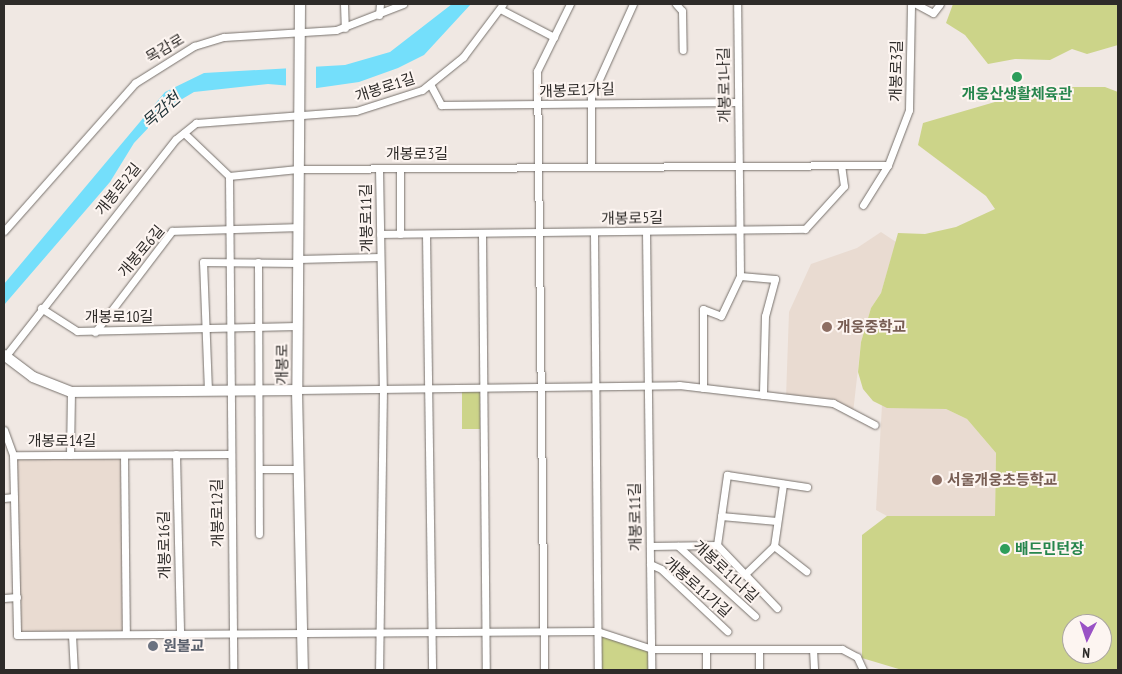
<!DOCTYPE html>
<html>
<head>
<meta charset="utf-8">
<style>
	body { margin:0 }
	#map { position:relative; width:1122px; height:674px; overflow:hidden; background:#f0e8e3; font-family:"PT Sans Narrow","Noto Sans KR",sans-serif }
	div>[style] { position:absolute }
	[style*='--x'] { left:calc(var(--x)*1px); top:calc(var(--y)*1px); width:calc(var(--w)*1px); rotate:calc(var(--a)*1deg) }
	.built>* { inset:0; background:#e9dbd1; transform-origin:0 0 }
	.green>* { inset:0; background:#ccd489; transform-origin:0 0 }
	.water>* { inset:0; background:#74dffb }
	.pier>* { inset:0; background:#f0e8e3 }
	.roads { filter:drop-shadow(0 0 1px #77716c) drop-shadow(0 0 1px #77716c) }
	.street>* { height:7px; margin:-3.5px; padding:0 3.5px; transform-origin:3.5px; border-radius:3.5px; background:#fff }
	.secondary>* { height:10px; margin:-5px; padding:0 5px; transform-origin:5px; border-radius:5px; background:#fff }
	.dots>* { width:14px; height:14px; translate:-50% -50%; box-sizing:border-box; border:2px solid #fdf5f1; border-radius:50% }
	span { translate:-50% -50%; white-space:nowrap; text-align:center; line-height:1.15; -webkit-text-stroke:4px #fdf5f1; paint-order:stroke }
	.street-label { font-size:15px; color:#2e2b29 }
	.leisure-label { font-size:15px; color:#27864d; font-weight:700 }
	.left { translate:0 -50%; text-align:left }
	.education-label { font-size:15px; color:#785e54; font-weight:700 }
	.worship-label { font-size:15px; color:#5b616d; font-weight:700 }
	.water-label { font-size:16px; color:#1a2e33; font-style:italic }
	.frame { position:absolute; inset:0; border:5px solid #2e2b29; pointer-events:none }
	.north { position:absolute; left:1062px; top:614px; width:50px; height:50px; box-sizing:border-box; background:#fdf5f1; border:1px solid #aaa4a1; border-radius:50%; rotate:184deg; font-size:14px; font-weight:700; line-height:20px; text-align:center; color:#2e2b29 }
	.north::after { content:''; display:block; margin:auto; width:18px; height:22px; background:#9a52c5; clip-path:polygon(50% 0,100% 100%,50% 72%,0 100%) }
</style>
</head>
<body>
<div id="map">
	<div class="built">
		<div style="clip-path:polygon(881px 232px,896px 242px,881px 293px,871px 308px,861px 342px,853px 413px,833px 403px,786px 397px,789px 312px,811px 264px,857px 248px)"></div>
		<div style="clip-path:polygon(882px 405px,946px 409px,967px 419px,996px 453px,995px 516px,887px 516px,876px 510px)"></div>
		<div style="left:13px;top:455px;width:111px;height:180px"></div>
	</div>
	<div class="green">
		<div style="clip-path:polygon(953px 4px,1118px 4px,1118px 45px,1087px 54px,1072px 49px,1050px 60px,1015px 59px,988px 64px,965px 35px,946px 23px)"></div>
		<div style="clip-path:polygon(evenodd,1046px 87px,1105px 87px,1118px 92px,1118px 670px,902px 670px,862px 658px,862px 535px,887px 516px,995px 516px,996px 453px,967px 419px,946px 409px,887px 408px,873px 401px,863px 389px,858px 372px,861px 342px,871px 308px,881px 293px,898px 233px,925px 234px,956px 227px,995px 209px,986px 196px,918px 145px,923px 123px,1046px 87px,1072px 624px,1102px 624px,1102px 654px,1072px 654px,1072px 624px)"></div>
		<div style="left:462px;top:388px;width:18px;height:41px"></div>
		<div style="clip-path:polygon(599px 634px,650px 651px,649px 670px,599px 670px)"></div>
	</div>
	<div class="water">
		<div style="clip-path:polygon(452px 4px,471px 4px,424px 55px,398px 68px,359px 82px,317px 88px,268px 84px,194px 92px,167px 108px,134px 143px,110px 182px,4px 305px,4px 284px,165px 92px,204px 73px,345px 65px,390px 52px)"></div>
	</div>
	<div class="pier">
		<div style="clip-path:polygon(316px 63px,316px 91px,286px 88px,286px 64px)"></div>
	</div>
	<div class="roads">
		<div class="street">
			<div style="--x:344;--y:4;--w:24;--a:88"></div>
			<div style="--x:676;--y:4;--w:9;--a:49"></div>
			<div style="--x:682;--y:11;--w:39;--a:89"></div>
			<div style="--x:916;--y:4;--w:19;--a:28"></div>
			<div style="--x:933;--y:13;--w:11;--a:-52"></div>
			<div style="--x:500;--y:9;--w:61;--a:27.4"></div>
			<div style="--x:379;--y:15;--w:11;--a:-85"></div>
			<div style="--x:430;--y:84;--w:24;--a:62"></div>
			<div style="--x:441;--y:105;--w:297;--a:-0.6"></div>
			<div style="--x:184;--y:133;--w:62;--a:43.7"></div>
			<div style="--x:229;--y:176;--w:69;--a:-5.8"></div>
			<div style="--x:298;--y:169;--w:590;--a:-0.39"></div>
			<div style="--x:591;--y:167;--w:70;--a:-90"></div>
			<div style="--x:591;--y:97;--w:102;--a:-65.7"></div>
			<div style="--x:379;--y:168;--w:220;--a:89"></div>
			<div style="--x:383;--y:388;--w:282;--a:90.8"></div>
			<div style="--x:229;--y:176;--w:494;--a:89.5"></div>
			<div style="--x:863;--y:205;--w:47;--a:-58"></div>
			<div style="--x:888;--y:165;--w:59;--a:-69.1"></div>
			<div style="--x:909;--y:110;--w:106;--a:-88.9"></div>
			<div style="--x:4;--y:231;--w:198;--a:-48.5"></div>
			<div style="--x:135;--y:83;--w:70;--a:-32.1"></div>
			<div style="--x:194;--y:46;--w:31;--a:-17"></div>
			<div style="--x:224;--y:37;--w:112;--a:-3.6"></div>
			<div style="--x:336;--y:30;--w:72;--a:-21.2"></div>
			<div style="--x:646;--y:231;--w:439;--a:89.3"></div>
			<div style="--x:594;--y:233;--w:437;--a:89.5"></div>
			<div style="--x:380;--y:234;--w:425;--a:-0.7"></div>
			<div style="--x:805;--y:229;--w:58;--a:-47.8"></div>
			<div style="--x:844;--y:186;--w:21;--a:-98"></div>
			<div style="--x:400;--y:234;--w:65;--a:-90"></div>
			<div style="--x:426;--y:234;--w:436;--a:89.2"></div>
			<div style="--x:482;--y:234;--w:436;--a:89.5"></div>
			<div style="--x:298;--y:259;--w:82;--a:-1.4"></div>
			<div style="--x:258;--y:262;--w:272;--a:89.8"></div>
			<div style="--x:740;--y:276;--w:35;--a:5"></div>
			<div style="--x:775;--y:279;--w:38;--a:105"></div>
			<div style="--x:765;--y:316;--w:79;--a:91.5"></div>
			<div style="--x:41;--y:308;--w:43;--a:32.6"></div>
			<div style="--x:77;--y:331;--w:220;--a:-1.3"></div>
			<div style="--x:95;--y:332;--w:127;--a:-52.7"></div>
			<div style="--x:172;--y:231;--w:126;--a:-1.8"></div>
			<div style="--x:4;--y:358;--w:278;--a:-51.9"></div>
			<div style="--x:176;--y:139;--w:26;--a:-39"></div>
			<div style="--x:196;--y:123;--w:160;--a:-4.3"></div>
			<div style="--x:356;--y:111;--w:69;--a:-17.7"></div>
			<div style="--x:422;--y:90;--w:53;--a:-38.8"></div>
			<div style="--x:463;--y:57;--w:66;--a:-53"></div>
			<div style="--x:703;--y:388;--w:79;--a:-90"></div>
			<div style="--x:703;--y:309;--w:19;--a:21"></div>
			<div style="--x:721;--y:316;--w:44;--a:-64.6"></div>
			<div style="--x:740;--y:276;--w:272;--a:-90.6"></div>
			<div style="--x:297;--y:390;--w:382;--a:-0.7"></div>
			<div style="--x:679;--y:385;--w:155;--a:6.7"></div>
			<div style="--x:833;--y:403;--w:47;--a:27.6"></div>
			<div style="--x:208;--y:391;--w:129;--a:-92.2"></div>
			<div style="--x:203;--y:262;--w:94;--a:0.6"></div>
			<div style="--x:4;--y:430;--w:27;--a:70"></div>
			<div style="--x:176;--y:454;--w:181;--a:88.7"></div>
			<div style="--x:231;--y:454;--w:218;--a:179.7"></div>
			<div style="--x:13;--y:455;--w:180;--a:88.7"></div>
			<div style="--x:17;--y:635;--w:580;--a:-0.4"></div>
			<div style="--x:597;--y:631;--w:58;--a:18.1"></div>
			<div style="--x:652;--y:649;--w:190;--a:0"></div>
			<div style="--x:842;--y:649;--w:17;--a:28"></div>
			<div style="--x:857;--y:657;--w:14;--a:65"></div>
			<div style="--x:70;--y:455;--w:63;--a:-89.1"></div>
			<div style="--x:124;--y:455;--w:179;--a:89.4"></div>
			<div style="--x:259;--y:469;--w:40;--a:0"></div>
			<div style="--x:4;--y:498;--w:10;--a:-6"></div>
			<div style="--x:721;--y:516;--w:56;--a:5.1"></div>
			<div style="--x:717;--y:545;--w:87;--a:46.4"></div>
			<div style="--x:650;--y:546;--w:67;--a:-0.9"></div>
			<div style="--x:717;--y:545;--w:71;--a:-81.9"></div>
			<div style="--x:727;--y:475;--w:81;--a:8.5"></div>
			<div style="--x:678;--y:546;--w:104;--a:42.3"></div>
			<div style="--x:774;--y:546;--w:63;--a:-81.7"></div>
			<div style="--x:774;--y:546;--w:41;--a:38"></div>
			<div style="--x:650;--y:564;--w:12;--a:24"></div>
			<div style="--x:661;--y:569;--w:91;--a:43.2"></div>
			<div style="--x:745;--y:574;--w:40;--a:-44"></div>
			<div style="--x:4;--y:598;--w:13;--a:-4"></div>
			<div style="--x:72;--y:635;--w:35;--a:87"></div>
			<div style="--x:706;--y:649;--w:21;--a:90"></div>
			<div style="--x:759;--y:649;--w:21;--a:90"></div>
			<div style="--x:813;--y:649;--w:21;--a:87"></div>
			<div style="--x:544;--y:670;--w:599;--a:-90.67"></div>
			<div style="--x:537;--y:71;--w:75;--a:-63.8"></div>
		</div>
		<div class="secondary">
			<div style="--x:300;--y:4;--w:386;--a:90.4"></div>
			<div style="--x:297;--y:390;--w:280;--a:88.8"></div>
			<div style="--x:4;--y:355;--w:36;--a:37"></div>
			<div style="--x:33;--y:377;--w:41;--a:21.5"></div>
			<div style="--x:71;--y:392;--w:226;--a:-0.5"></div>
		</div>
	</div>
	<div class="dots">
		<div style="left:1017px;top:77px;background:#2e9e5b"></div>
		<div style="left:827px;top:327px;background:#8d6e63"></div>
		<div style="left:937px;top:480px;background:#8d6e63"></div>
		<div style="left:1005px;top:549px;background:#2e9e5b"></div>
		<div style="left:153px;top:646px;background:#6b7280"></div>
	</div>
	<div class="street-label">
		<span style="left:165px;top:48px;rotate:-31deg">목감로</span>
		<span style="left:896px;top:71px;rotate:-89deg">개봉로3길</span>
		<span style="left:724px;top:85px;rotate:-91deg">개봉로1나길</span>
		<span style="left:385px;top:87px;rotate:-18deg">개봉로1길</span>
		<span style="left:577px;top:90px;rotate:-2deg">개봉로1가길</span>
		<span style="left:417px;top:154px">개봉로3길</span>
		<span style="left:118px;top:189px;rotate:-51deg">개봉로2길</span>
		<span style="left:366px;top:218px;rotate:-91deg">개봉로11길</span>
		<span style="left:632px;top:218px;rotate:-1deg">개봉로5길</span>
		<span style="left:141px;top:251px;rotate:-50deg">개봉로6길</span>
		<span style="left:119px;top:317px">개봉로10길</span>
		<span style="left:282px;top:364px;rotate:-90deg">개봉로</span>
		<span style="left:62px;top:441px">개봉로14길</span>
		<span style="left:217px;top:513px;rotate:-91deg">개봉로12길</span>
		<span style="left:635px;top:517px;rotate:-91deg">개봉로11길</span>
		<span style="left:164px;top:545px;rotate:-91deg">개봉로16길</span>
		<span style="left:726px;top:571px;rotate:43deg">개봉로11나길</span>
		<span style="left:698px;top:587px;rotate:41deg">개봉로11가길</span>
	</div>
	<div class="leisure-label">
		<span style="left:1017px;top:94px">개웅산생활체육관</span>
		<span class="left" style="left:1015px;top:549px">배드민턴장</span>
	</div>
	<div class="education-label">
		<span class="left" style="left:837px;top:327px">개웅중학교</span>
		<span class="left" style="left:947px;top:480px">서울개웅초등학교</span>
	</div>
	<div class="worship-label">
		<span class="left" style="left:163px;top:646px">원불교</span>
	</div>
	<div class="water-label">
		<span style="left:161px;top:110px;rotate:-41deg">목감천</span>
	</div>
	<div class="frame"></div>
	<div class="north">N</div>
</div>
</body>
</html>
